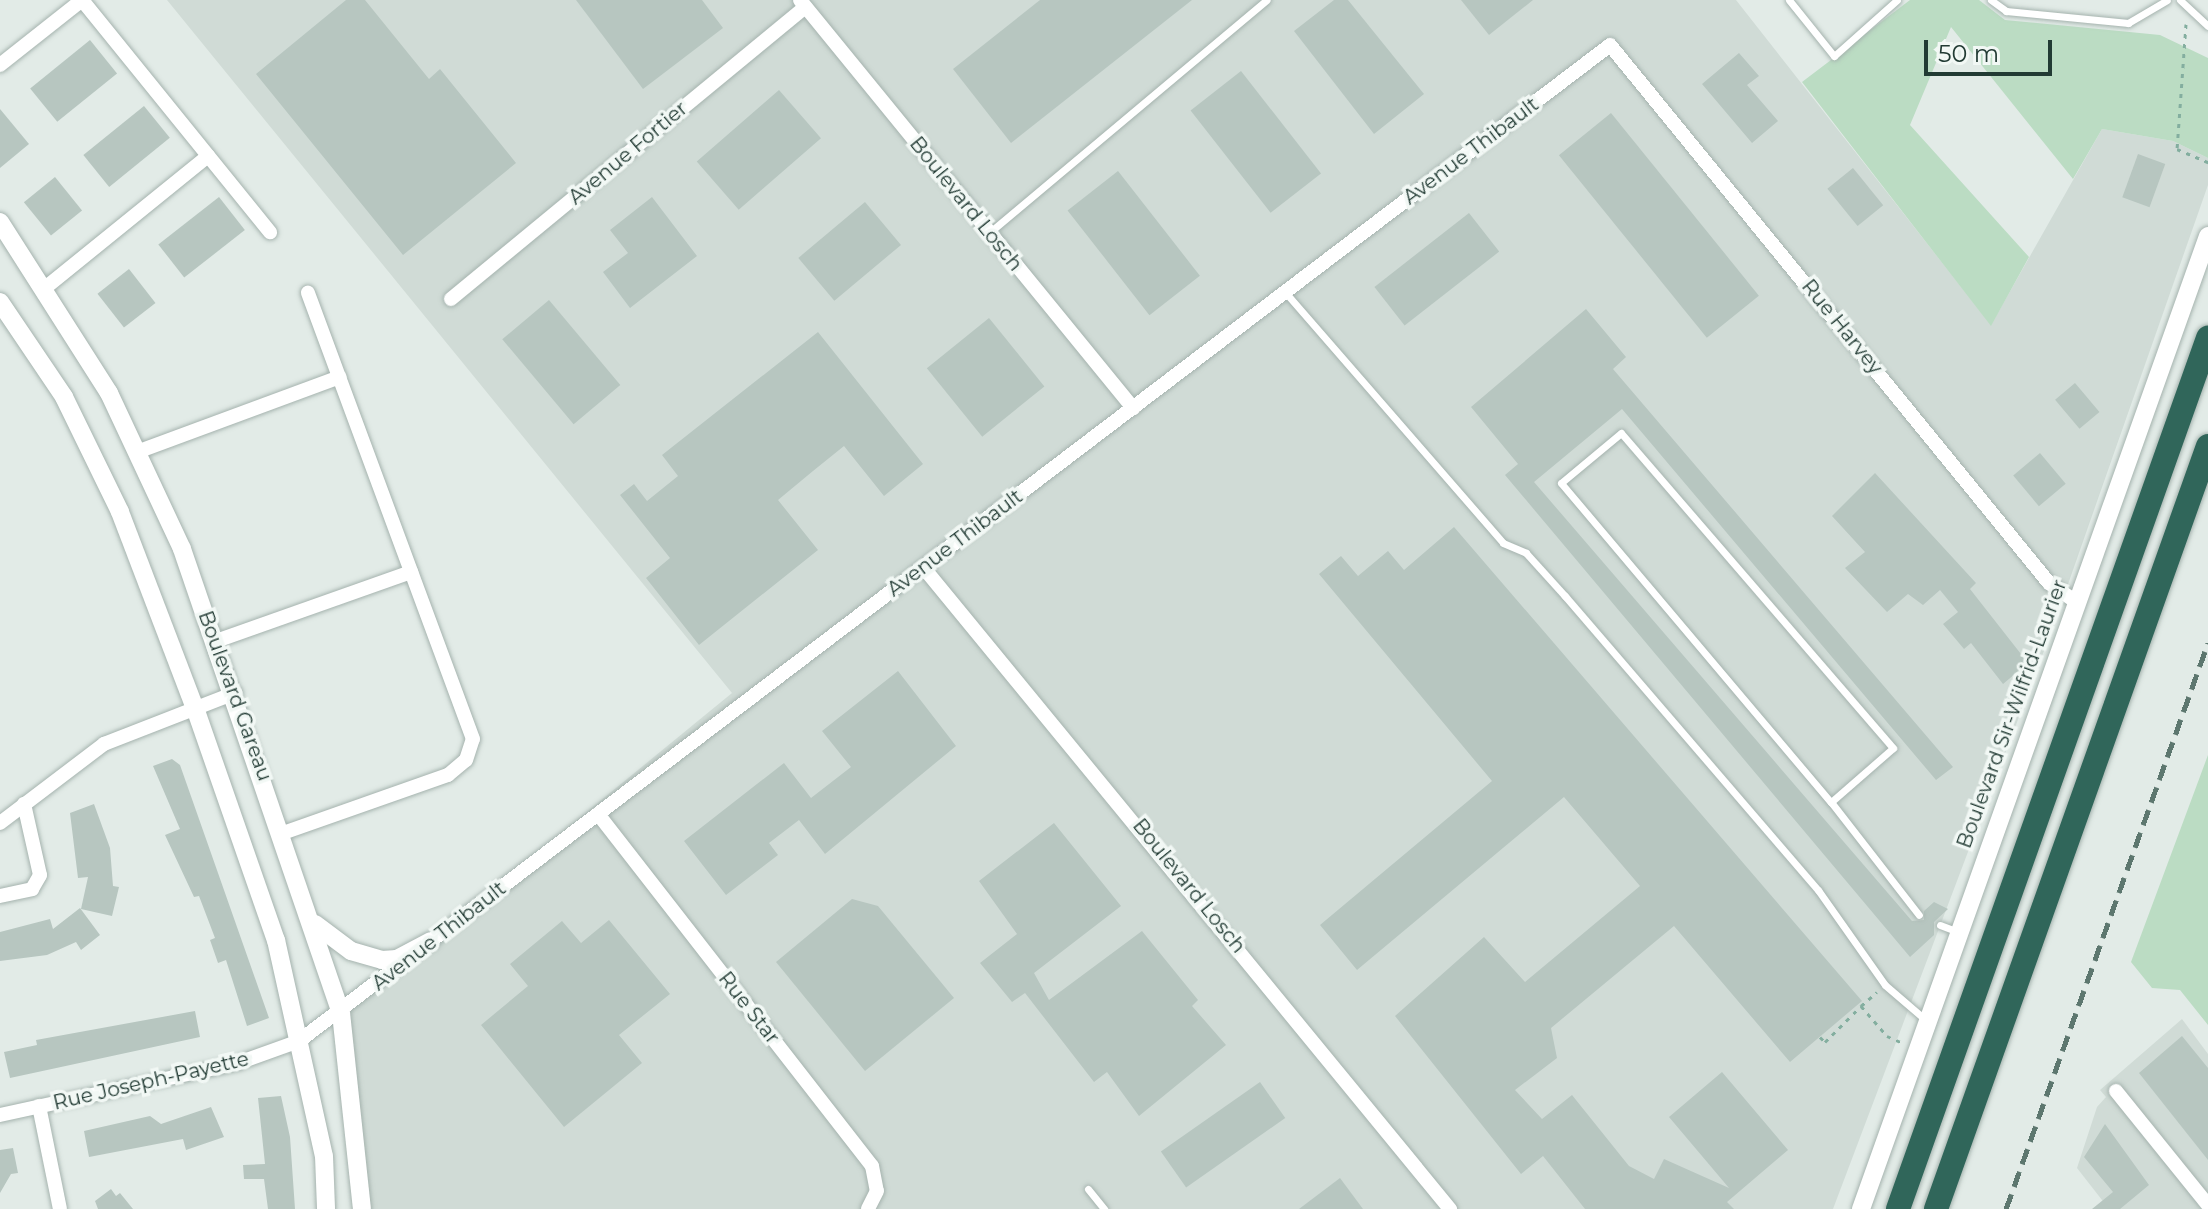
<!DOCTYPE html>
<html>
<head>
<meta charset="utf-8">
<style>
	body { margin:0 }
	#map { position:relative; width:2208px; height:1209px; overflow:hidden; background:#e2ebe7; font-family:Montserrat,sans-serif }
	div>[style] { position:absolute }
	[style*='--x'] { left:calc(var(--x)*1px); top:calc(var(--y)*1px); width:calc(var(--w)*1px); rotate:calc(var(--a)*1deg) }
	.built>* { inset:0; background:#d0dbd6 }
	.green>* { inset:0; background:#bbdcc3 }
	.building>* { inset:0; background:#b7c6c0; transform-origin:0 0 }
	.path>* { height:3px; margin-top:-1.5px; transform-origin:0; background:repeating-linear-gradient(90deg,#83ae9f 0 4px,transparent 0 10px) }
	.roads { filter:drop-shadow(0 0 2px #a5b3ae) drop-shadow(0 0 2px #a5b3ae) }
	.service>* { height:7px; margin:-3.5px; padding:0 3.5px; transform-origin:3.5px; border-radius:3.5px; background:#fff }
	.minor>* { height:14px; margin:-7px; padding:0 7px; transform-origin:7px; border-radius:7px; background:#fff }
	.tertiary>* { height:18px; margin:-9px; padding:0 9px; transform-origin:9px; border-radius:9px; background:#fff }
	.motorway>* { height:24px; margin:-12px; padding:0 12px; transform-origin:12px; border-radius:12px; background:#30665a }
	.rail>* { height:5px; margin-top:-2.5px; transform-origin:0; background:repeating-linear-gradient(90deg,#5d776f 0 16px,transparent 0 24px) }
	span { translate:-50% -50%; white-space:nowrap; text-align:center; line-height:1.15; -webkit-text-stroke:7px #f2f8f5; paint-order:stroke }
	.street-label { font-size:20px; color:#223b34 }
	.scale { position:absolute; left:1924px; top:40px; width:128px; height:36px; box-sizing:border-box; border:4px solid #223b34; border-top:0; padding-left:10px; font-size:24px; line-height:28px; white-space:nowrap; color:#223b34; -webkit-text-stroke:6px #f2f8f5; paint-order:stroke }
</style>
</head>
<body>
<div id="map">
	<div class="built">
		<div style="clip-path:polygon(167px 0,1736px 0,1991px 325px,2102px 129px,2173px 141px,2208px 158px,2208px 185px,2053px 627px,1833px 1209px,371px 1209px,345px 1010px,732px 693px)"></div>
		<div style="clip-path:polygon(2182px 1019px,2208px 1054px,2208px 1209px,2109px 1209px,2077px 1168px,2097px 1107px,2106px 1097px,2100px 1090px)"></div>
	</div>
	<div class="green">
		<div style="clip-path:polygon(1910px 0,1979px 0,2005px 20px,2160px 35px,2208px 58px,2208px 158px,2173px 141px,2102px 129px,2073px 179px,1951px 27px,1910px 125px,2029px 257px,1991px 326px,1802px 82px)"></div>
		<div style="clip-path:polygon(2208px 755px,2208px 1025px,2180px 990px,2152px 988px,2131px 962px)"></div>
	</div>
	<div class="building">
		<div style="clip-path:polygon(346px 0,365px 0,429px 79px,440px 69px,516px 163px,403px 255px,256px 74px)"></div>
		<div style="clip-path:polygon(576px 0,702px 0,723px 28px,643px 89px)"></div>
		<div style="clip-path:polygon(1040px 0,1192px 0,1011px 143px,953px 69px)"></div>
		<div style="clip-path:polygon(1334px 0,1348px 0,1424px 94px,1374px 134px,1294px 31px)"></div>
		<div style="clip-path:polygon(1461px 0,1533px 0,1489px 35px)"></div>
		<div style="left:90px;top:40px;width:43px;height:77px;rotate:51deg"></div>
		<div style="clip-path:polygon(1739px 53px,1759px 76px,1747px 85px,1778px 121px,1752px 143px,1702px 84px)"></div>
		<div style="left:1241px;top:71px;width:130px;height:64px;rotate:52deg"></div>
		<div style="left:779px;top:90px;width:64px;height:109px;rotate:49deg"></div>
		<div style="left:144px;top:106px;width:41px;height:78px;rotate:51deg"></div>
		<div style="clip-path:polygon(0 109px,29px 144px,0 168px)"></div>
		<div style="left:1611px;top:113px;width:235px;height:67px;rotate:51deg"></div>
		<div style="left:2138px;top:154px;width:29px;height:46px;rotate:20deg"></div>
		<div style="left:1853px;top:168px;width:48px;height:33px;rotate:51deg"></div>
		<div style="left:1118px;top:171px;width:133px;height:64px;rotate:52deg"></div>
		<div style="left:55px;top:177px;width:43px;height:40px;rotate:51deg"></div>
		<div style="left:219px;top:197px;width:42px;height:77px;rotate:52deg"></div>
		<div style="clip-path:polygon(652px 197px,697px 256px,630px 308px,603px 272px,628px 253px,610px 230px)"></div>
		<div style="left:865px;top:202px;width:56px;height:87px;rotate:50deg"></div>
		<div style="left:1469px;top:213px;width:49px;height:120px;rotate:52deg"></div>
		<div style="left:129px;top:269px;width:43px;height:40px;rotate:52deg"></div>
		<div style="left:549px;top:300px;width:111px;height:61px;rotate:50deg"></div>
		<div style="clip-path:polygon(1586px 309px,1626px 357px,1613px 369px,1953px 767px,1936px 780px,1622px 409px,1534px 482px,1912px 921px,1924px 920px,1924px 911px,1934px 902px,1948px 909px,1934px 922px,1934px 935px,1910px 957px,1505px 475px,1518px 464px,1471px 407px)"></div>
		<div style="left:989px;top:318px;width:88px;height:80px;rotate:51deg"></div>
		<div style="clip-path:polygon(818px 332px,923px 464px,884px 496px,844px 446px,813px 471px,778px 500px,818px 550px,699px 645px,646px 578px,670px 558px,620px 495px,634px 484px,647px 501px,678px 476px,662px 455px)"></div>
		<div style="left:2075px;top:383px;width:38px;height:26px;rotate:50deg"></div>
		<div style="left:2040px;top:453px;width:40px;height:35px;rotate:50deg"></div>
		<div style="clip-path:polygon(1875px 473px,1976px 583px,1970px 589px,2028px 663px,2003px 684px,1971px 643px,1964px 649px,1943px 624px,1958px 612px,1940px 590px,1923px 605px,1908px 594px,1887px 612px,1845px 568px,1865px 552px,1832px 516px)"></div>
		<div style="clip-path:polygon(1454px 527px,1862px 1001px,1790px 1062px,1674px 926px,1551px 1028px,1557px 1058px,1515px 1090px,1542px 1119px,1572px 1095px,1629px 1166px,1654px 1179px,1664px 1159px,1729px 1188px,1669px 1117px,1722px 1072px,1788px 1150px,1727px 1202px,1734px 1209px,1585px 1209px,1543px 1156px,1521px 1174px,1395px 1016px,1484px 937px,1525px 982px,1640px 886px,1564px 797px,1357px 970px,1320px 925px,1492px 781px,1319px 574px,1341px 556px,1358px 576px,1388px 551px,1404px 570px)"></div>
		<div style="clip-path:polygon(898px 671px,956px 746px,825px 854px,799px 820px,769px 843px,778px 855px,726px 895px,684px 841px,784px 763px,811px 798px,851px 767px,822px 731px)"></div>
		<div style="clip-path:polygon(172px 759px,180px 765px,269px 1018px,247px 1026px,226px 960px,218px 963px,210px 940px,215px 938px,199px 896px,194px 897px,165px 835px,180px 829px,153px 766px)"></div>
		<div style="clip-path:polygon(94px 804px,110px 848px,113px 886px,119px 887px,112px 916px,81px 909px,88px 877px,78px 878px,70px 813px)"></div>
		<div style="clip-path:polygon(1054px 823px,1121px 906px,1034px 973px,1049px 1000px,1142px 931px,1198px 1000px,1192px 1006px,1226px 1045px,1139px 1116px,1107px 1072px,1094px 1082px,1025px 993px,1012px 1002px,980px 963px,1017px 934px,979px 881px)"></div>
		<div style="clip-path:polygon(852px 899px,878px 906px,954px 998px,865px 1071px,776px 962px)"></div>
		<div style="clip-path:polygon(80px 908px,100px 935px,81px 950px,76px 942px,47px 955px,0 961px,0 932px,50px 919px,53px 929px)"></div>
		<div style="clip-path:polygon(609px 920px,670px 994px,619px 1035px,642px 1063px,564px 1127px,481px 1025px,528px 986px,510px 964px,562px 921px,581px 943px)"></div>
		<div style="clip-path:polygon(195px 1011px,200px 1037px,10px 1078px,4px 1052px,37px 1045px,36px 1040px)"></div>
		<div style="clip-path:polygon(2182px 1036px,2208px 1068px,2208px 1160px,2139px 1073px)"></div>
		<div style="left:1260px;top:1082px;width:44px;height:121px;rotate:55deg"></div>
		<div style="clip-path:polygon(281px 1096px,290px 1137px,295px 1209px,268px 1209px,264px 1179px,244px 1179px,243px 1165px,265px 1164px,258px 1098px)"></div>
		<div style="clip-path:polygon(211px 1107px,224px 1137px,186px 1150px,183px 1139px,89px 1157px,84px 1131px,150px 1116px,161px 1124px)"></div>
		<div style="clip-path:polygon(2105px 1124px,2149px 1185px,2120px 1209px,2092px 1209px,2113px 1192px,2084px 1157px)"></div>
		<div style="clip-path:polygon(13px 1148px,18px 1173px,11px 1174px,0 1193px,0 1150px)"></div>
		<div style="clip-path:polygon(1340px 1178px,1363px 1209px,1299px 1209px)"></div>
		<div style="clip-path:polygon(111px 1189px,116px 1196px,120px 1193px,133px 1209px,98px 1209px,95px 1201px)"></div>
	</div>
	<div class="path">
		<div style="--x:2186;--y:24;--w:125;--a:94.1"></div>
		<div style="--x:2177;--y:149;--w:34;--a:23"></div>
		<div style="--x:1861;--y:1006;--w:21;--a:-41"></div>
		<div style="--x:1820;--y:1037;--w:7;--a:45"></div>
		<div style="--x:1825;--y:1042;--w:51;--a:-45"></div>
		<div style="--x:1861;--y:1006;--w:40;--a:49"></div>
		<div style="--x:1887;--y:1036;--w:17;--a:24"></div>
	</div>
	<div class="roads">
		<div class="service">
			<div style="--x:1789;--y:0;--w:72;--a:51.2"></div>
			<div style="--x:1834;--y:56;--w:84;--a:-41.6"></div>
			<div style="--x:1991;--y:0;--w:19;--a:36"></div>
			<div style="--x:2006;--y:11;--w:123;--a:5.6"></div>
			<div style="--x:2128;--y:23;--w:45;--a:-30.5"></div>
			<div style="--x:2180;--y:0;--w:38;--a:43"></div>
			<div style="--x:990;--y:232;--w:361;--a:-40"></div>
			<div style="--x:1285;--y:292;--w:332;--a:49"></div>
			<div style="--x:1503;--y:543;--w:25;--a:23"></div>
			<div style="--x:1526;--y:553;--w:58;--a:47.8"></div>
			<div style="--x:1565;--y:596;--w:388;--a:49.3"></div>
			<div style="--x:1818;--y:890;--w:116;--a:54.8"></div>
			<div style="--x:1885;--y:985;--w:55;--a:40.6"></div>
			<div style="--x:1831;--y:802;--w:82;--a:-41.1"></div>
			<div style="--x:1893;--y:748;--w:416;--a:-130.8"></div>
			<div style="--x:1621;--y:433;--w:78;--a:140.2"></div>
			<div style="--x:1561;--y:483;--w:418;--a:49.8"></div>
			<div style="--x:1831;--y:802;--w:143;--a:52.1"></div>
			<div style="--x:1940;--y:925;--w:19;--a:21"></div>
			<div style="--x:1088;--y:1189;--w:26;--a:51"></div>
		</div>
		<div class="minor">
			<div style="--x:800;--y:0;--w:527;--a:50.78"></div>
			<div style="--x:0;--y:65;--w:105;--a:-38.4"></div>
			<div style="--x:82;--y:0;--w:299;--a:51"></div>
			<div style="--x:45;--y:288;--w:210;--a:-39"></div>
			<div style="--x:451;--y:299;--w:459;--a:-39.5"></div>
			<div style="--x:137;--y:452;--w:216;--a:-20.3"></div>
			<div style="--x:923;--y:567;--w:831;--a:50.62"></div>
			<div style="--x:216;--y:641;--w:207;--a:-19.5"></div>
			<div style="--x:598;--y:814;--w:446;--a:52.1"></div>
			<div style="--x:872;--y:1166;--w:25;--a:79"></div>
			<div style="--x:877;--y:1191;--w:20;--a:117"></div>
			<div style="--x:0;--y:823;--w:131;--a:-37.2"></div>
			<div style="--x:104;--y:744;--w:141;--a:-21.3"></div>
			<div style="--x:283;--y:833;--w:175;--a:-19.4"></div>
			<div style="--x:448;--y:775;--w:23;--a:-40"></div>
			<div style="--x:466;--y:760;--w:22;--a:-72"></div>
			<div style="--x:473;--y:739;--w:476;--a:-110.3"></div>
			<div style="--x:0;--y:896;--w:33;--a:-12"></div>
			<div style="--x:32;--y:889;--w:16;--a:-60"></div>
			<div style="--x:40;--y:875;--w:73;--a:-102.7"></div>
			<div style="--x:2116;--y:1091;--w:146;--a:51.1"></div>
			<div style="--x:39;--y:1106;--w:105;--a:78.5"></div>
			<div style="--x:0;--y:1115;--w:244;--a:-12.3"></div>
			<div style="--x:238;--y:1063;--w:65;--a:-19.8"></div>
			<div style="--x:299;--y:1041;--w:1646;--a:-37.22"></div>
			<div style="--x:1610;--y:45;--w:694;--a:50.79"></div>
			<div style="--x:2049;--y:583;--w:35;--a:35"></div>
		</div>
		<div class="tertiary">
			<div style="--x:0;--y:222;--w:203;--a:57.5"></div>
			<div style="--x:109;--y:393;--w:172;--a:64.9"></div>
			<div style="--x:182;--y:549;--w:490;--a:71.1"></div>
			<div style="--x:341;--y:1013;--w:197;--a:83.9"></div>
			<div style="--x:0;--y:302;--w:115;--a:56"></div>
			<div style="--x:64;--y:397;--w:128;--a:64"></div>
			<div style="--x:120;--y:512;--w:210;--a:69.1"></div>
			<div style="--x:195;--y:708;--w:246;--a:70.8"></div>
			<div style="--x:276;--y:940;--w:221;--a:77.5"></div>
			<div style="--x:324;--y:1156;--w:53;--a:87.8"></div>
			<div style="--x:315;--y:924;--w:45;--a:36.9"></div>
			<div style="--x:351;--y:951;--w:32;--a:16"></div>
			<div style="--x:382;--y:960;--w:15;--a:-4"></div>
			<div style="--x:397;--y:959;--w:38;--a:-28"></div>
			<div style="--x:1861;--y:1209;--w:1033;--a:-70.37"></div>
		</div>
		<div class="motorway">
			<div style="--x:1898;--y:1209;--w:925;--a:-70.41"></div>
			<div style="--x:1936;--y:1209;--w:810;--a:-70.38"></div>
		</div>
	</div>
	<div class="rail">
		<div style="--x:2006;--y:1209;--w:601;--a:-70.36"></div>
	</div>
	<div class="street-label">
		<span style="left:1471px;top:151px;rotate:-37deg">Avenue Thibault</span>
		<span style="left:628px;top:153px;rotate:-40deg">Avenue Fortier</span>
		<span style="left:966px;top:204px;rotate:51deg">Boulevard Losch</span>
		<span style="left:1842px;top:327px;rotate:51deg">Rue Harvey</span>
		<span style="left:955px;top:543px;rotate:-37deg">Avenue Thibault</span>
		<span style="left:235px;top:696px;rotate:70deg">Boulevard Gareau</span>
		<span style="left:2012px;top:714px;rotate:-70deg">Boulevard Sir-Wilfrid-Laurier</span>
		<span style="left:1189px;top:886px;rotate:51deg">Boulevard Losch</span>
		<span style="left:439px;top:936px;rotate:-38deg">Avenue Thibault</span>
		<span style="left:749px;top:1008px;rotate:52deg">Rue Star</span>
		<span style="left:151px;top:1081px;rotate:-13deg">Rue Joseph-Payette</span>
	</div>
	<div class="scale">50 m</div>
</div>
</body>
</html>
